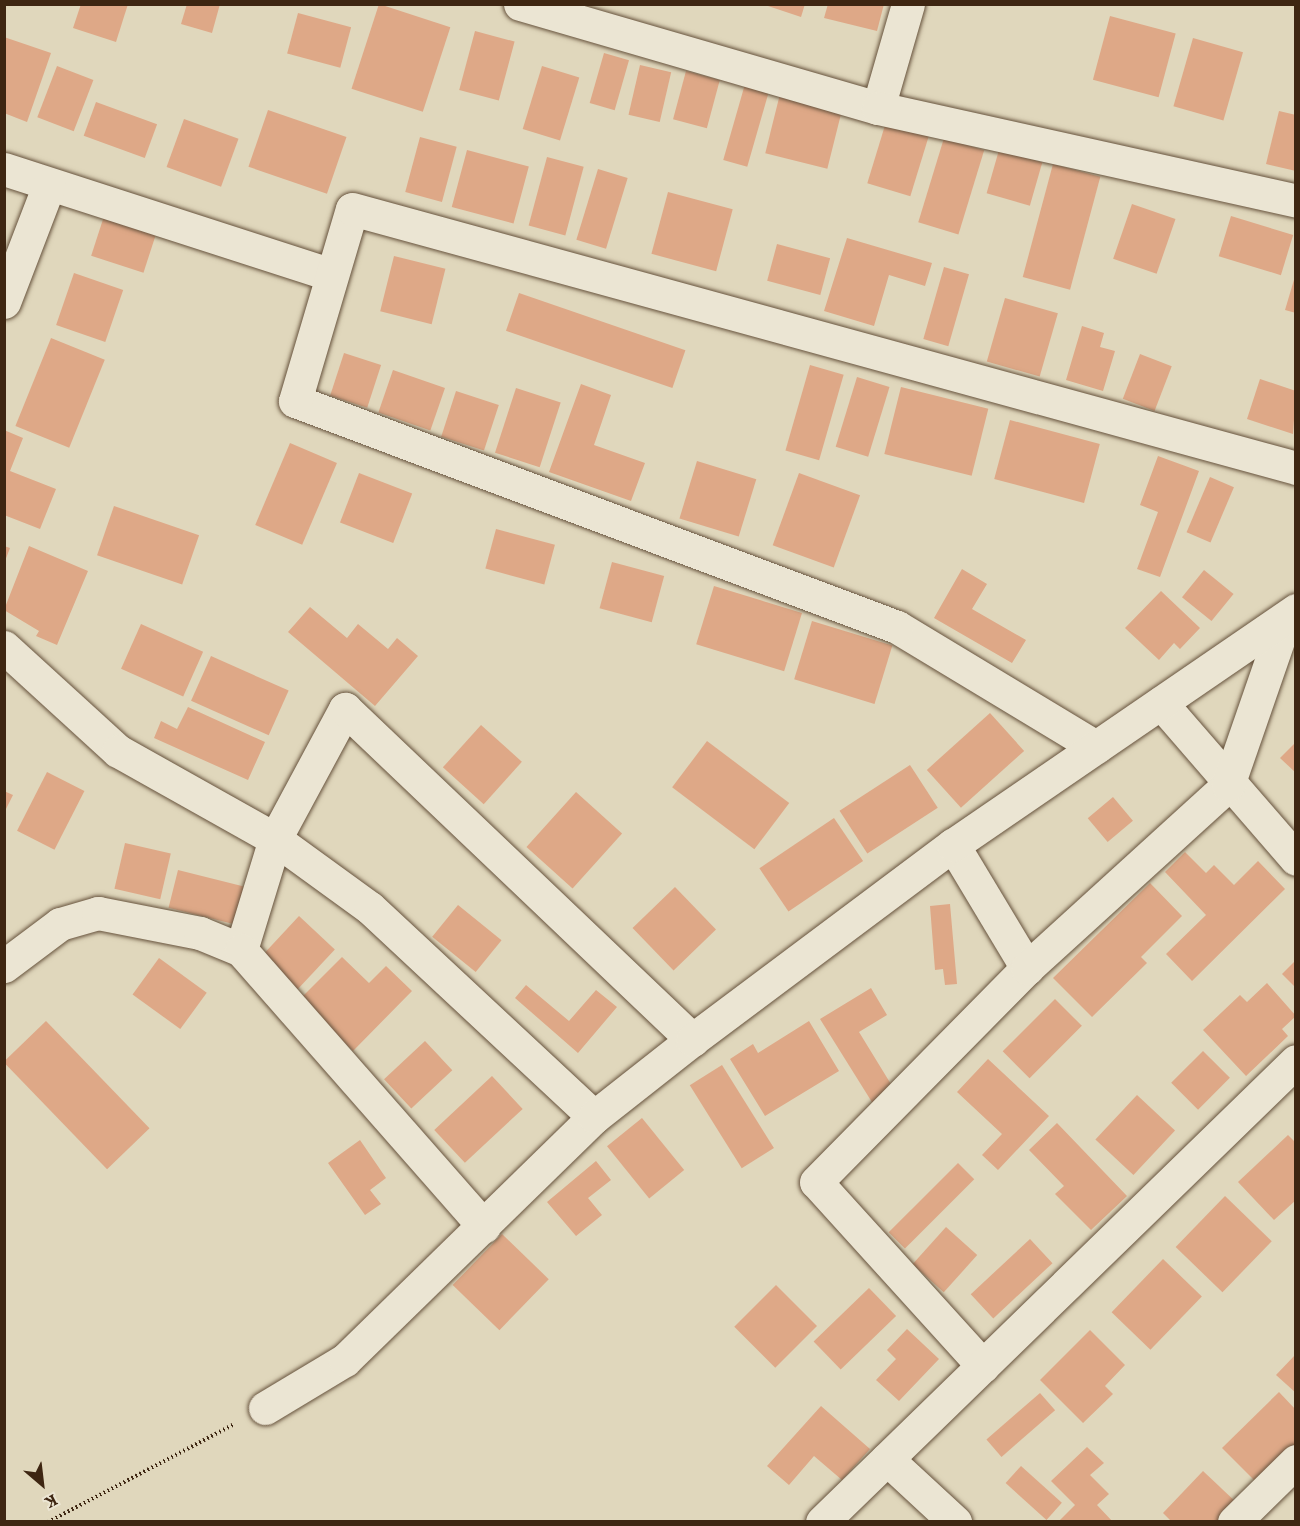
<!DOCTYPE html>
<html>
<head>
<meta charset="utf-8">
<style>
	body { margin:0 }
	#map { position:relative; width:1300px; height:1526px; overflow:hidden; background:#e0d7bc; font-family:Vollkorn,serif }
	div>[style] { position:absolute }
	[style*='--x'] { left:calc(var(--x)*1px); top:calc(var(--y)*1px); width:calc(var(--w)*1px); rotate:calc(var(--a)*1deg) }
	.building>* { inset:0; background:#dea887; transform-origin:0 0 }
	.path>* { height:4px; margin-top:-2px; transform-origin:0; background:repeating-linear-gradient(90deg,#3e2612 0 1.5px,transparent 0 4.5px) }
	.roads { filter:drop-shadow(0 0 2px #66523c) drop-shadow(0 0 2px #66523c) }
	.minor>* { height:33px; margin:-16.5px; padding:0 16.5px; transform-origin:16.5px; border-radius:16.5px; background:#ebe5d3 }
	.tertiary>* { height:33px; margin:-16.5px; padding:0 16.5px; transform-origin:16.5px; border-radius:16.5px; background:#ebe5d3 }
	span { translate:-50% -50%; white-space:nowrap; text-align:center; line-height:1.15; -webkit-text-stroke:4.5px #ebe5d3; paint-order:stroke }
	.frame { position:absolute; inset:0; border:6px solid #3e2612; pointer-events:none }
	.north { position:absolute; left:12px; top:1454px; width:60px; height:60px; -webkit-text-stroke:4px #ebe5d3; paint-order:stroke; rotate:152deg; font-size:16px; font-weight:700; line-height:24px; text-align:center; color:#3e2612 }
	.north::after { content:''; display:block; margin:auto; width:21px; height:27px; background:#3e2612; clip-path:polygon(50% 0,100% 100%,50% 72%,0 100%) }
</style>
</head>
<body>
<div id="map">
	<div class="building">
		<div style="clip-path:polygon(81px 4px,128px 4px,116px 42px,73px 28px)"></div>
		<div style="clip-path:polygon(187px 4px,220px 4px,212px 33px,181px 24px)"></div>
		<div style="left:379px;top:4px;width:75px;height:89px;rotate:18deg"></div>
		<div style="clip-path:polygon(762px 4px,805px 4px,801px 17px)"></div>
		<div style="clip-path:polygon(828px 4px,884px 4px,877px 31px,824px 18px)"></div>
		<div style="left:298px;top:13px;width:55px;height:42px;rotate:15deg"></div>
		<div style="left:1110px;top:16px;width:68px;height:66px;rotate:15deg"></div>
		<div style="left:475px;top:31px;width:41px;height:61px;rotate:15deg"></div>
		<div style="clip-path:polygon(4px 37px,51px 53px,27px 122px,4px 113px)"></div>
		<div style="left:1193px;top:38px;width:52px;height:71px;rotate:16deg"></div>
		<div style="left:604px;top:53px;width:26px;height:52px;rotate:16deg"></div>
		<div style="left:640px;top:65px;width:32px;height:51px;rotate:13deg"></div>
		<div style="left:57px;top:66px;width:39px;height:55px;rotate:21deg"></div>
		<div style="left:542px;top:66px;width:39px;height:66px;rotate:17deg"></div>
		<div style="left:686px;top:71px;width:35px;height:50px;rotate:15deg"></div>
		<div style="left:745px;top:84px;width:25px;height:79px;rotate:16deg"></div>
		<div style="left:780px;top:94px;width:64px;height:61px;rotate:14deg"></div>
		<div style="left:96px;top:102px;width:65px;height:36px;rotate:20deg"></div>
		<div style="left:268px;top:110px;width:83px;height:60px;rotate:19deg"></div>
		<div style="clip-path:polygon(1279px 111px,1296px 115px,1296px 171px,1266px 164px)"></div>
		<div style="left:184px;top:119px;width:58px;height:51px;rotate:20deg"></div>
		<div style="left:886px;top:122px;width:45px;height:64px;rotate:17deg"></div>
		<div style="left:420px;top:137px;width:38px;height:57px;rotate:15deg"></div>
		<div style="left:944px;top:138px;width:42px;height:88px;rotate:17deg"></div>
		<div style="left:467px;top:150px;width:64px;height:59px;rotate:15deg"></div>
		<div style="left:999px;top:150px;width:45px;height:45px;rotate:16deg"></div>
		<div style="left:547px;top:157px;width:38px;height:71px;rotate:15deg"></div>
		<div style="left:1053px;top:164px;width:49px;height:117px;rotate:15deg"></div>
		<div style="left:598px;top:169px;width:31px;height:74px;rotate:17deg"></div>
		<div style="left:668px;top:192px;width:67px;height:64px;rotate:15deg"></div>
		<div style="left:1132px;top:204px;width:46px;height:58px;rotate:19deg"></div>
		<div style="left:106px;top:210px;width:55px;height:48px;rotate:18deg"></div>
		<div style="left:1231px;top:216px;width:65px;height:42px;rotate:17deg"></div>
		<div style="clip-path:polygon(847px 238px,932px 263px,925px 286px,889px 275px,874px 326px,824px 311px)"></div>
		<div style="left:777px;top:244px;width:55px;height:38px;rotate:15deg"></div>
		<div style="left:394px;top:256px;width:53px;height:57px;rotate:14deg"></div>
		<div style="left:944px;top:267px;width:26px;height:75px;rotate:16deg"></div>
		<div style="left:74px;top:273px;width:52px;height:55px;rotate:19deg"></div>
		<div style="clip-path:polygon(1296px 273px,1296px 313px,1285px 310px)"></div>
		<div style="left:519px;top:293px;width:176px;height:40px;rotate:19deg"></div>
		<div style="left:1005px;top:298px;width:55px;height:66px;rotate:16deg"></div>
		<div style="clip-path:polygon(1082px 326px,1104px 333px,1100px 347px,1115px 351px,1103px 391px,1066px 380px)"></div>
		<div style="left:51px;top:338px;width:58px;height:95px;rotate:22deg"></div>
		<div style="left:344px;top:353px;width:39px;height:45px;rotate:18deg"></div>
		<div style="left:1140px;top:354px;width:34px;height:48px;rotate:21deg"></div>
		<div style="left:810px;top:365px;width:35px;height:89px;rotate:16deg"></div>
		<div style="left:393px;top:370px;width:55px;height:45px;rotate:19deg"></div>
		<div style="left:857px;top:377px;width:34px;height:73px;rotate:17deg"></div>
		<div style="clip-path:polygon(1260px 379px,1296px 391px,1293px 434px,1247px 419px)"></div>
		<div style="clip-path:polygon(581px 384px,611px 395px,594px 445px,645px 463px,631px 501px,549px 472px)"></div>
		<div style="left:901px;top:387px;width:90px;height:69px;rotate:14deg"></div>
		<div style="left:516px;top:388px;width:47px;height:68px;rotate:18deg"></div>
		<div style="left:456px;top:391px;width:45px;height:48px;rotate:18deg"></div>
		<div style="left:1010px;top:420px;width:93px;height:61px;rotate:15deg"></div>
		<div style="clip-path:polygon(4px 430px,23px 438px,10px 471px,56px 489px,40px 529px,4px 515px)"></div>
		<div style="left:290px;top:443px;width:51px;height:89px;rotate:23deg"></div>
		<div style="clip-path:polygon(1158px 456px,1199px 471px,1160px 577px,1137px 569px,1158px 512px,1140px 505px)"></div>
		<div style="left:697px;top:461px;width:62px;height:60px;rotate:17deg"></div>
		<div style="left:359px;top:473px;width:57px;height:53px;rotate:21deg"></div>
		<div style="left:799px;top:473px;width:65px;height:77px;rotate:20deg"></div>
		<div style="left:1210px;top:477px;width:26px;height:60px;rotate:23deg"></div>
		<div style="left:114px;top:506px;width:90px;height:52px;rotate:19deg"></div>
		<div style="left:496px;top:529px;width:61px;height:41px;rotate:15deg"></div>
		<div style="clip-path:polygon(4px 546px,10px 548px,5px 561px,4px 561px)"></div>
		<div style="clip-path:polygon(29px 546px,88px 571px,57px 645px,36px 636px,39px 631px,4px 610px)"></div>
		<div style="left:612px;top:562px;width:54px;height:48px;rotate:15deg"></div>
		<div style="clip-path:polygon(962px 569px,987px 584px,972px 609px,1026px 640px,1012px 663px,934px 618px)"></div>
		<div style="left:1204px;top:570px;width:38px;height:35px;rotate:39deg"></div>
		<div style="left:714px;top:586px;width:92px;height:61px;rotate:17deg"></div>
		<div style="clip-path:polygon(1161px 591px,1200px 628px,1180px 649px,1174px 643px,1159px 660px,1125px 628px)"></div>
		<div style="clip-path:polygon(310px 607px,347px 638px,358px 624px,388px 649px,397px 638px,418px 656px,375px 706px,288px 632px)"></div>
		<div style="left:812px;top:621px;width:84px;height:61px;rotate:17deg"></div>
		<div style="left:141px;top:624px;width:68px;height:49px;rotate:24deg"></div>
		<div style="left:211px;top:656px;width:85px;height:49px;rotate:24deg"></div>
		<div style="clip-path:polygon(188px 707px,265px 742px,248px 780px,154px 738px,161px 721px,177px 729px)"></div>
		<div style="left:990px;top:713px;width:51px;height:85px;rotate:48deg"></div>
		<div style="left:481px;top:725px;width:55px;height:57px;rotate:42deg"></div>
		<div style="left:707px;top:741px;width:103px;height:58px;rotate:37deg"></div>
		<div style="clip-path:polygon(1296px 742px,1296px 773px,1280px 758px)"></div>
		<div style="left:910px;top:765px;width:51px;height:84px;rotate:57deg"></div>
		<div style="left:47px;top:772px;width:42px;height:66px;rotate:27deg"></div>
		<div style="clip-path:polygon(4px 791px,13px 795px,4px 813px)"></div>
		<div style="left:576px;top:792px;width:62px;height:74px;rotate:42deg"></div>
		<div style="left:1113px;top:797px;width:31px;height:33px;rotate:50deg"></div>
		<div style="left:834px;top:818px;width:52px;height:90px;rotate:56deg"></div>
		<div style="left:125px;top:843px;width:47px;height:47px;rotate:13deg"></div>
		<div style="clip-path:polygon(1185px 852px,1206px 873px,1214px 865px,1234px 885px,1258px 861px,1285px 889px,1192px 981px,1166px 954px,1206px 915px,1165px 872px)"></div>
		<div style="left:178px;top:870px;width:72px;height:39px;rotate:14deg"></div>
		<div style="clip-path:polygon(1150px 883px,1182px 916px,1141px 957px,1147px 963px,1092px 1017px,1053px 978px)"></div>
		<div style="left:675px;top:887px;width:59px;height:59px;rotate:46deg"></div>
		<div style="clip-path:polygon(950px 904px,957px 984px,945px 985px,943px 969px,935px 970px,930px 906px)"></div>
		<div style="left:458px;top:905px;width:56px;height:41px;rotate:39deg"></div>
		<div style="left:299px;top:916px;width:49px;height:60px;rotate:43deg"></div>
		<div style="clip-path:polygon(342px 957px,369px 983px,386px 966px,412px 991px,353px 1051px,300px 999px)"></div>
		<div style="left:159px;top:958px;width:59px;height:45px;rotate:36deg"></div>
		<div style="clip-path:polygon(1296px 960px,1296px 988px,1282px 974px)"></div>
		<div style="clip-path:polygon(1267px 983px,1296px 1016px,1282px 1029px,1288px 1036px,1246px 1076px,1203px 1030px,1240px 995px,1247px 1002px)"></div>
		<div style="clip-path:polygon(526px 985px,569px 1021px,596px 990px,617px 1007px,578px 1053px,515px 998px)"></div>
		<div style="clip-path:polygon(871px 988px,887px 1015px,859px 1032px,897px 1094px,875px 1107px,820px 1019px)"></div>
		<div style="left:1055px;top:999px;width:38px;height:74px;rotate:45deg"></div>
		<div style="left:46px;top:1021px;width:149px;height:59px;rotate:46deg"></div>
		<div style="clip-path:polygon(809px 1021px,839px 1071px,765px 1116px,730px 1059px,753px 1044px,758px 1053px)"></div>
		<div style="left:425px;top:1041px;width:40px;height:56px;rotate:47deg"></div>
		<div style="left:1203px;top:1051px;width:38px;height:45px;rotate:45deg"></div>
		<div style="clip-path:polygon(988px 1059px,1049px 1116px,998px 1170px,982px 1155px,1002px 1134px,957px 1092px)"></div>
		<div style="left:722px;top:1065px;width:98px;height:38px;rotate:58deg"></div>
		<div style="left:492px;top:1076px;width:45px;height:79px;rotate:47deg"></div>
		<div style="left:1137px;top:1095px;width:52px;height:61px;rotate:43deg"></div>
		<div style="left:642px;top:1118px;width:67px;height:45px;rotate:51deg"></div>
		<div style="clip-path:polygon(1057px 1123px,1127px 1196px,1091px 1230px,1055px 1194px,1064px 1186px,1029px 1150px)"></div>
		<div style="clip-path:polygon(1288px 1135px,1296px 1143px,1296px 1200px,1274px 1220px,1238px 1182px)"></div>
		<div style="clip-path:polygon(360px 1140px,386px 1178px,370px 1190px,381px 1204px,365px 1215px,328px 1163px)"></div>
		<div style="clip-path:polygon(596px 1161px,611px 1180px,588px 1198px,602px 1215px,576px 1236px,547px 1202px)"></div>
		<div style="left:958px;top:1163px;width:23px;height:98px;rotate:45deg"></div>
		<div style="left:1225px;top:1196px;width:65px;height:71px;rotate:44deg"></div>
		<div style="left:946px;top:1227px;width:42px;height:50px;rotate:42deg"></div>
		<div style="left:502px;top:1234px;width:65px;height:71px;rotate:44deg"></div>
		<div style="left:1030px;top:1239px;width:33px;height:81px;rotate:47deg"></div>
		<div style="left:1163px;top:1259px;width:54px;height:74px;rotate:44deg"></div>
		<div style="left:776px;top:1285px;width:58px;height:59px;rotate:45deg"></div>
		<div style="left:869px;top:1288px;width:39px;height:77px;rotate:46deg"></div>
		<div style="clip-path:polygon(907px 1329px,939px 1359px,899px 1401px,876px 1380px,896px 1359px,887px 1350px)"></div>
		<div style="clip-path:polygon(1090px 1330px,1125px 1365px,1105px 1386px,1113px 1394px,1083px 1423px,1040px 1380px)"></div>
		<div style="clip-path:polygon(1296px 1354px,1296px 1393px,1276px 1375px)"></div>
		<div style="clip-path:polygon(1279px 1392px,1296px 1410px,1296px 1443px,1256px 1482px,1222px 1448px)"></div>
		<div style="left:1040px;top:1393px;width:23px;height:71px;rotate:49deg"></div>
		<div style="clip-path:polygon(821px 1406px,870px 1449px,842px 1480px,814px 1456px,789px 1485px,767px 1466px)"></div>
		<div style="clip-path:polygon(1087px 1447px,1104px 1463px,1090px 1475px,1109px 1494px,1097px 1505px,1113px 1522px,1058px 1522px,1075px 1505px,1051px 1481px)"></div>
		<div style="left:1021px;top:1466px;width:55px;height:23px;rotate:42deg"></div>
		<div style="clip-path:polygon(1203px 1471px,1238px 1504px,1221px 1522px,1172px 1522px,1163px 1513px)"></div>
	</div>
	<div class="path">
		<div style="--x:48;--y:1522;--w:209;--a:-27.7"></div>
	</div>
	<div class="roads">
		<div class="minor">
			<div style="--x:878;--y:108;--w:108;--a:-73.9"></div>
			<div style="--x:4;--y:169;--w:342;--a:17.9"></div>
			<div style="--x:4;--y:302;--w:125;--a:-69"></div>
			<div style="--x:4;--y:647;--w:154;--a:42.4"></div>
			<div style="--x:118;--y:751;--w:180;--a:29.3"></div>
			<div style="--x:275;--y:839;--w:117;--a:36"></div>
			<div style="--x:370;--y:908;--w:306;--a:43"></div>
			<div style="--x:1161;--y:703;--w:206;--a:49.1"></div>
			<div style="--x:1096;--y:747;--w:232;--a:-148.9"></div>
			<div style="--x:897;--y:627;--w:643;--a:-159.42"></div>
			<div style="--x:295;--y:401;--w:200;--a:-73.5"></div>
			<div style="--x:352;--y:209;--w:979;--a:15.34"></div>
			<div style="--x:953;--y:845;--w:144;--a:59"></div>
			<div style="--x:241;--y:950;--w:116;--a:-73"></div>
			<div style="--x:275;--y:839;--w:148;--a:-61.7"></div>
			<div style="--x:345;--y:709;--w:480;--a:43.6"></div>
			<div style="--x:4;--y:966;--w:70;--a:-36.9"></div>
			<div style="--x:60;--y:924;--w:40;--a:-16"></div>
			<div style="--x:98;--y:913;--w:104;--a:11.1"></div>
			<div style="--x:200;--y:933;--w:44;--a:22.5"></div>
			<div style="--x:241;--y:950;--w:368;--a:48.7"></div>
			<div style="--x:983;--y:1366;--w:248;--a:-132.2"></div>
			<div style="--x:816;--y:1182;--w:301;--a:-45.4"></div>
			<div style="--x:1027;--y:968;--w:272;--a:-42.3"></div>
			<div style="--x:1228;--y:785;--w:175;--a:-70.9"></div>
			<div style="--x:265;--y:1408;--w:93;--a:-31"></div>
			<div style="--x:345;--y:1360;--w:348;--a:-44.3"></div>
			<div style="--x:594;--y:1117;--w:125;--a:-38.2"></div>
			<div style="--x:692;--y:1040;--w:326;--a:-36.8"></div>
			<div style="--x:953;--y:845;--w:416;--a:-34.4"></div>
			<div style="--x:887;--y:1459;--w:93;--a:42.8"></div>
			<div style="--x:822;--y:1522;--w:661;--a:-44.2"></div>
			<div style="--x:1234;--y:1522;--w:87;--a:-44.5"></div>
		</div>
		<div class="tertiary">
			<div style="--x:520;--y:4;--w:373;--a:16.2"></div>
			<div style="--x:878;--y:108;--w:428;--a:12.5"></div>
		</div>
	</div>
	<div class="frame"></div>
	<div class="north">K</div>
</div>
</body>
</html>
